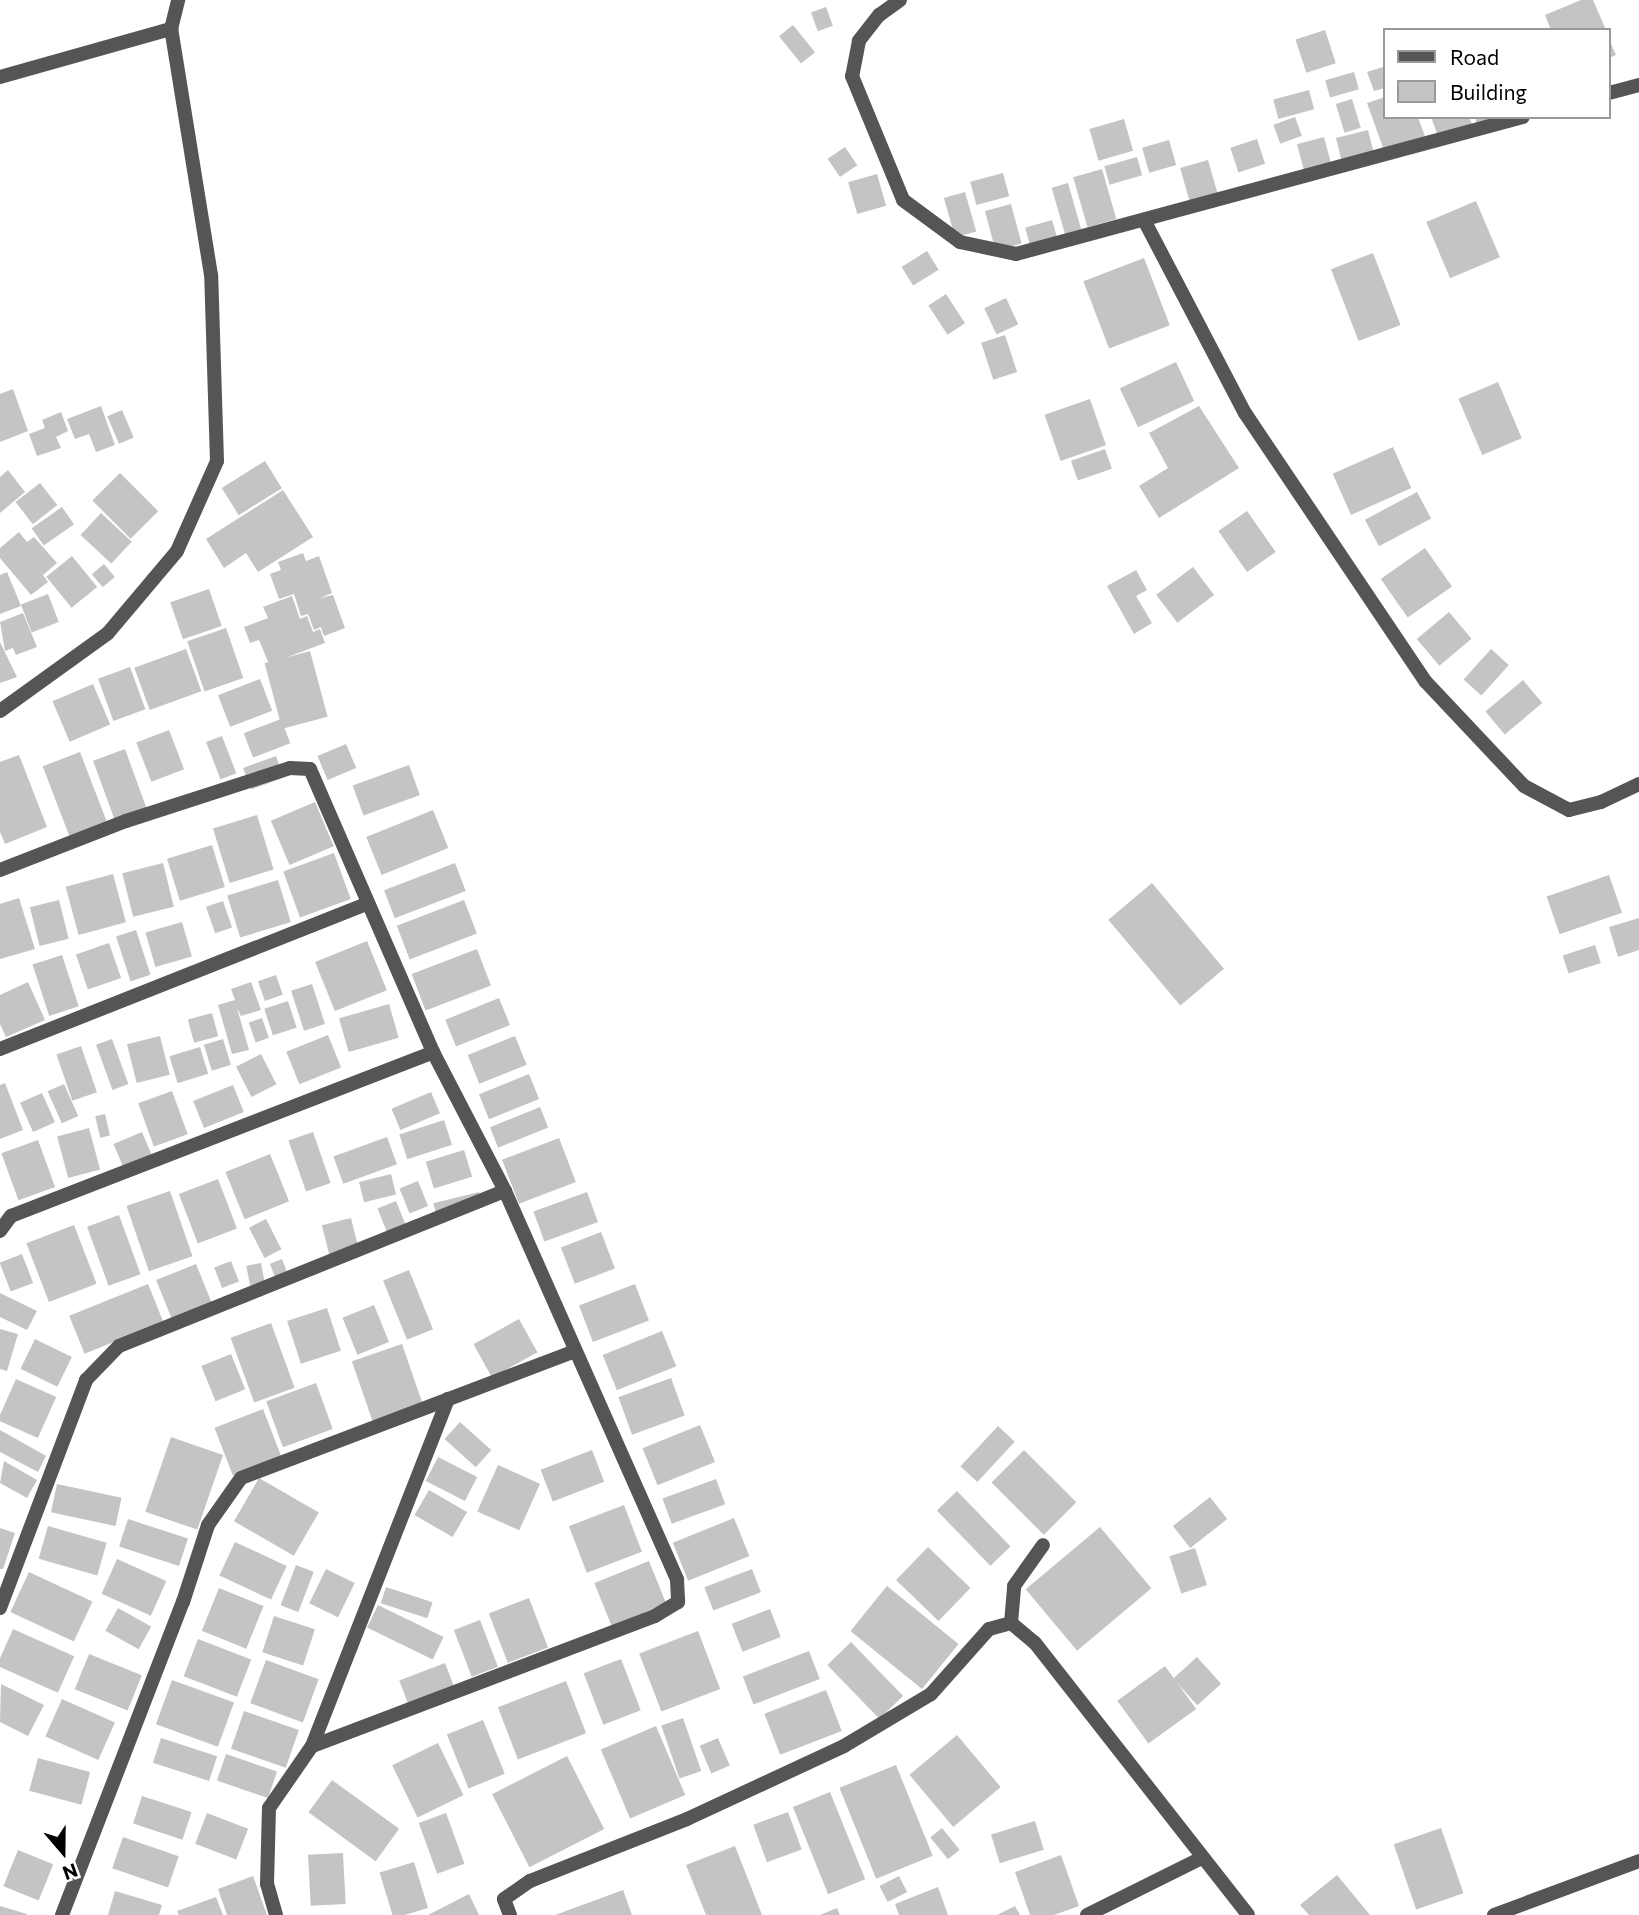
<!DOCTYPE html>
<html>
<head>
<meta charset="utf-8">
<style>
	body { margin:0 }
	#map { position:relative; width:1639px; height:1915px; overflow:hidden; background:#fff; font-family:Commissioner,sans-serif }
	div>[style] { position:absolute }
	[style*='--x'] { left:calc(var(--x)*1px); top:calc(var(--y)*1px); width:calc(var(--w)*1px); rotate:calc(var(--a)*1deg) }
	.building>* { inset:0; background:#c4c4c4; transform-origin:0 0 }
	.service>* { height:14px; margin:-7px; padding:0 7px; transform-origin:7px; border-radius:7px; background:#555 }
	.minor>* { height:14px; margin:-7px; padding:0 7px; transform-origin:7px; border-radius:7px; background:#555 }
	.tertiary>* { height:14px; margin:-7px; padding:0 7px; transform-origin:7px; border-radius:7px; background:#555 }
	span { translate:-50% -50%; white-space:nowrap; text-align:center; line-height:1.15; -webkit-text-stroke:5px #fff; paint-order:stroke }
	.legend { position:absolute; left:1383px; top:28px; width:228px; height:91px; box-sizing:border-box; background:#fff; border:2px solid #999; margin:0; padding:9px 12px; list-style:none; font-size:21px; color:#000 }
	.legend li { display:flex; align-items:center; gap:14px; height:35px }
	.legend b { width:35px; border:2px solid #999 }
	.north { position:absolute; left:28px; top:1817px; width:70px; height:70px; -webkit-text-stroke:5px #fff; paint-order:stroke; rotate:160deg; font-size:19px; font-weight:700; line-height:28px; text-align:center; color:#000 }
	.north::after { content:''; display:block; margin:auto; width:24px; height:32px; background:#000; clip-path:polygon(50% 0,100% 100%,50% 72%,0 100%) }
</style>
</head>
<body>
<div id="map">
	<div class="building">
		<div style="clip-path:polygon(1581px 0,1593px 0,1606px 30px,1551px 30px,1545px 15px)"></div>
		<div style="left:826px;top:7px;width:20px;height:16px;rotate:70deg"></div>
		<div style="left:793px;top:25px;width:35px;height:18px;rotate:51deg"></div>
		<div style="left:1325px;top:30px;width:35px;height:31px;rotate:72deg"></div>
		<div style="clip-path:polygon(1609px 39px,1616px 55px,1609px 58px)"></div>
		<div style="clip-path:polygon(1383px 67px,1385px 88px,1374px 91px,1367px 72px)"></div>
		<div style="left:1354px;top:72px;width:18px;height:30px;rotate:74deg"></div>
		<div style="left:1309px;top:90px;width:20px;height:37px;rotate:75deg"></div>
		<div style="clip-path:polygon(1385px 97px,1385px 117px,1418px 117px,1427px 142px,1386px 156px,1367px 103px)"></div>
		<div style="left:1352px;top:99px;width:30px;height:17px;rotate:73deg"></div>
		<div style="left:1295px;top:117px;width:20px;height:23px;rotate:70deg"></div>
		<div style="clip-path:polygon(1431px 117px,1469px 117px,1473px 126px,1439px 139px)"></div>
		<div style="clip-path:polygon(1475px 117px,1497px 117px,1477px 125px)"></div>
		<div style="left:1124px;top:119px;width:33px;height:36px;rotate:74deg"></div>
		<div style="left:1368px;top:130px;width:25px;height:33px;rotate:76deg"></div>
		<div style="left:1324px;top:137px;width:30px;height:28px;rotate:75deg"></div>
		<div style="left:1257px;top:139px;width:26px;height:28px;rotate:72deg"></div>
		<div style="left:1169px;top:140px;width:26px;height:28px;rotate:74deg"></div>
		<div style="left:845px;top:147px;width:22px;height:21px;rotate:56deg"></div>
		<div style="left:1137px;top:157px;width:19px;height:34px;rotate:74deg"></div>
		<div style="left:1208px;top:160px;width:35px;height:29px;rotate:74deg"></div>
		<div style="left:1102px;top:169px;width:52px;height:30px;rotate:74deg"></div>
		<div style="left:1003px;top:173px;width:24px;height:34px;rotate:75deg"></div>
		<div style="left:877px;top:174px;width:33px;height:30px;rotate:74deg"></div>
		<div style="left:1068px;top:183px;width:48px;height:17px;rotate:74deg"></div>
		<div style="left:965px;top:192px;width:41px;height:22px;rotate:74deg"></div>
		<div style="left:1476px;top:201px;width:61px;height:54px;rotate:67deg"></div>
		<div style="left:1011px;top:204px;width:41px;height:27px;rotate:75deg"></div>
		<div style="left:1052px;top:220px;width:18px;height:28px;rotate:74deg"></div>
		<div style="left:927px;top:251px;width:22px;height:30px;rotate:58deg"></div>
		<div style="left:1373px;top:253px;width:77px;height:45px;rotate:69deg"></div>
		<div style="left:1144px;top:258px;width:72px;height:65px;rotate:69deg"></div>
		<div style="left:946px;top:294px;width:35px;height:21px;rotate:57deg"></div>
		<div style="left:1006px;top:298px;width:29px;height:24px;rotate:65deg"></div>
		<div style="left:1005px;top:335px;width:39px;height:25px;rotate:72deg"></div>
		<div style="left:1176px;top:362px;width:43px;height:62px;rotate:65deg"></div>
		<div style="left:1498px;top:382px;width:61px;height:43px;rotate:67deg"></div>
		<div style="clip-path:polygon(13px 389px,28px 431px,0 442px,0 394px)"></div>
		<div style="left:1090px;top:399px;width:49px;height:48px;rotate:71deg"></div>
		<div style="clip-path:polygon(101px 406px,115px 445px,96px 452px,89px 434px,75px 439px,67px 419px)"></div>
		<div style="clip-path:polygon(1199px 406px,1239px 468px,1159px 518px,1139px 486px,1168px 468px,1149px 433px)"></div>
		<div style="left:122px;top:410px;width:30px;height:16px;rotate:67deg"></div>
		<div style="clip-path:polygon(61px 412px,68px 431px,56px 437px,61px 448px,37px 456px,29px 434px,45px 428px,42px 420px)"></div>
		<div style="left:1393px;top:447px;width:45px;height:66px;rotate:66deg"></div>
		<div style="left:1105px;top:449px;width:21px;height:36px;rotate:71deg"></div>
		<div style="left:265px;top:461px;width:32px;height:51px;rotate:58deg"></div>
		<div style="clip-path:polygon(8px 470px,25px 492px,0 513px,0 477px)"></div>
		<div style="left:120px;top:473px;width:54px;height:39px;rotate:45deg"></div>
		<div style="left:40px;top:483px;width:28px;height:31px;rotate:52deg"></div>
		<div style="clip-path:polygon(283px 490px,313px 537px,258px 572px,246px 553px,224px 568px,206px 539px)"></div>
		<div style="left:1417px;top:492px;width:30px;height:59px;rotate:62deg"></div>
		<div style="left:62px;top:507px;width:21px;height:37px;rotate:55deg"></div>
		<div style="left:1247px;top:511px;width:50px;height:35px;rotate:55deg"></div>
		<div style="left:101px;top:513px;width:42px;height:30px;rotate:43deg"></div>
		<div style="clip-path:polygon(19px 532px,27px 542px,34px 537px,57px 563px,43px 575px,48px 582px,31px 595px,0 558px,0 548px)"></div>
		<div style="left:1425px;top:548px;width:47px;height:54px;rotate:55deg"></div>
		<div style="clip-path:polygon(303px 553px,306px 561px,319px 556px,332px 593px,320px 598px,333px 595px,345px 628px,324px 636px,321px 627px,314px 630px,308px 614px,301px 616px,294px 594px,279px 599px,270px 574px,281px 570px,278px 562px)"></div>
		<div style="left:72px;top:556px;width:40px;height:33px;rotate:51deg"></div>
		<div style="left:104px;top:564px;width:17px;height:16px;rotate:50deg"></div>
		<div style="left:1193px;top:567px;width:35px;height:46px;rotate:53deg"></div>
		<div style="clip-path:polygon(1136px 570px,1147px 590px,1136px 596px,1152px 623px,1134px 634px,1107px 586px)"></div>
		<div style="clip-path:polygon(7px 572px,21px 606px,0 614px,0 575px)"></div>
		<div style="left:209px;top:589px;width:39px;height:41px;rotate:71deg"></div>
		<div style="left:48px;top:594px;width:30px;height:29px;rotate:69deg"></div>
		<div style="clip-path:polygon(292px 596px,300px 619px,307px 616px,313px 632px,320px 629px,325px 643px,269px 664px,259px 640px,250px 643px,244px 627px,268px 618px,263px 607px)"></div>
		<div style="left:1449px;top:612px;width:35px;height:42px;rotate:50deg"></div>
		<div style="clip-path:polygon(23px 613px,37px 647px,16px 655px,13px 648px,5px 651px,0 622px)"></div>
		<div style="left:226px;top:628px;width:53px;height:41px;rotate:71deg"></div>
		<div style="clip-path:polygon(0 642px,17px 677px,0 683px)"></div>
		<div style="left:186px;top:649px;width:45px;height:55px;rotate:70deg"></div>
		<div style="left:1491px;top:649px;width:24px;height:41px;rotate:42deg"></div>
		<div style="left:310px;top:651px;width:68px;height:47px;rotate:75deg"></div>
		<div style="left:130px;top:667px;width:45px;height:34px;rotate:70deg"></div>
		<div style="left:260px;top:679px;width:34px;height:45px;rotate:69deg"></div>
		<div style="left:1523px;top:680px;width:30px;height:49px;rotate:50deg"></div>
		<div style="left:93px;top:684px;width:44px;height:44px;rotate:67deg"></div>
		<div style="left:281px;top:719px;width:26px;height:40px;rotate:69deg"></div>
		<div style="left:169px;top:730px;width:42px;height:35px;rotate:69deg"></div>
		<div style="left:222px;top:736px;width:40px;height:17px;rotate:69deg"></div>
		<div style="left:346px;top:744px;width:26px;height:31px;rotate:67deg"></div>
		<div style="left:125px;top:749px;width:63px;height:34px;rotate:70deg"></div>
		<div style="left:80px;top:752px;width:85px;height:40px;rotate:69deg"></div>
		<div style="clip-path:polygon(19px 755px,47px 827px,5px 844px,0 832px,0 762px)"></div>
		<div style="left:276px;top:756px;width:23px;height:35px;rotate:70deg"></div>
		<div style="left:409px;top:765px;width:32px;height:60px;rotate:70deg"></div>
		<div style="left:315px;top:802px;width:48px;height:48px;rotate:67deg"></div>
		<div style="left:433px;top:810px;width:41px;height:72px;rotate:68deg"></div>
		<div style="left:257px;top:815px;width:57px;height:46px;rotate:73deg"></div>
		<div style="left:212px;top:845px;width:44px;height:47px;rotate:73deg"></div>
		<div style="left:334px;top:853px;width:49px;height:54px;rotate:70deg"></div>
		<div style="left:163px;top:863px;width:45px;height:42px;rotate:76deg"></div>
		<div style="left:455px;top:863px;width:30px;height:76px;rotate:69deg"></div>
		<div style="left:113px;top:874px;width:50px;height:49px;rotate:75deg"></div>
		<div style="left:1609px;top:875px;width:40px;height:66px;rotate:71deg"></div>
		<div style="left:278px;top:880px;width:44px;height:53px;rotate:73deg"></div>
		<div style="left:1152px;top:883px;width:112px;height:57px;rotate:50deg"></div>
		<div style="clip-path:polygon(19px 898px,35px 949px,0 959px,0 904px)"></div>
		<div style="left:59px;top:900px;width:40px;height:30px;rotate:76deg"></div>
		<div style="left:464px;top:900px;width:36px;height:72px;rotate:69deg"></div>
		<div style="left:223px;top:901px;width:28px;height:18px;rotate:71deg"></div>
		<div style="clip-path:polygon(1639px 918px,1639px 950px,1618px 957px,1609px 927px)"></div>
		<div style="left:182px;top:922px;width:36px;height:38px;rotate:74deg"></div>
		<div style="left:136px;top:930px;width:47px;height:21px;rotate:72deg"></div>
		<div style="left:367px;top:941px;width:53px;height:56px;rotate:68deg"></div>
		<div style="left:109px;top:943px;width:37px;height:35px;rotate:71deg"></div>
		<div style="left:1595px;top:945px;width:19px;height:34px;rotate:72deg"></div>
		<div style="left:477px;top:949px;width:39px;height:70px;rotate:69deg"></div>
		<div style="left:62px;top:955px;width:54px;height:31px;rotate:72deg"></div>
		<div style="left:276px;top:975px;width:21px;height:19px;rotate:71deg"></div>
		<div style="clip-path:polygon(28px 982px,45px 1020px,6px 1037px,0 1024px,0 995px)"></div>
		<div style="clip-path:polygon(251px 982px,261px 1010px,241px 1016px,237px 1008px,249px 1050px,232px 1054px,218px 1005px,235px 1000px,231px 989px)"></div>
		<div style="left:312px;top:984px;width:42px;height:22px;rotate:72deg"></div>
		<div style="left:499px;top:998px;width:29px;height:58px;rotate:68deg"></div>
		<div style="left:288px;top:1001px;width:28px;height:25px;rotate:72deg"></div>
		<div style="left:389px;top:1004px;width:35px;height:52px;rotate:74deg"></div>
		<div style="left:212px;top:1013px;width:24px;height:25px;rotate:75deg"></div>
		<div style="left:262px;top:1018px;width:21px;height:14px;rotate:71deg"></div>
		<div style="left:328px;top:1035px;width:35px;height:45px;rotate:68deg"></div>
		<div style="left:160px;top:1036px;width:40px;height:34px;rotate:76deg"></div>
		<div style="left:515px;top:1036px;width:31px;height:51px;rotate:68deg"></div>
		<div style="left:112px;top:1039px;width:48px;height:17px;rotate:70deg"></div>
		<div style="left:223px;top:1039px;width:27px;height:20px;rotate:73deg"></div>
		<div style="left:81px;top:1046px;width:49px;height:26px;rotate:71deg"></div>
		<div style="left:200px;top:1047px;width:28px;height:32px;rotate:73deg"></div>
		<div style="left:261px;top:1054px;width:34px;height:28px;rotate:63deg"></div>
		<div style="left:529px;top:1074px;width:27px;height:54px;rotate:68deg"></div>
		<div style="clip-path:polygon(5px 1083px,23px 1130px,0 1139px,0 1085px)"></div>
		<div style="left:64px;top:1084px;width:35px;height:18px;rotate:66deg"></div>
		<div style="left:233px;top:1085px;width:29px;height:43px;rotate:68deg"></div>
		<div style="left:172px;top:1091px;width:46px;height:36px;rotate:70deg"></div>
		<div style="left:431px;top:1092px;width:23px;height:43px;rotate:67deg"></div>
		<div style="left:42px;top:1093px;width:32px;height:24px;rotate:66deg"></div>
		<div style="left:540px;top:1107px;width:22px;height:54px;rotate:68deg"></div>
		<div style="left:105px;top:1114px;width:22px;height:10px;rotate:77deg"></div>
		<div style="left:444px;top:1120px;width:26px;height:47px;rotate:72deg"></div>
		<div style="left:89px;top:1128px;width:43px;height:33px;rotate:75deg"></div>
		<div style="left:142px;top:1132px;width:26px;height:31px;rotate:67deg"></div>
		<div style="left:313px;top:1132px;width:54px;height:26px;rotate:71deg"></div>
		<div style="left:387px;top:1137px;width:29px;height:57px;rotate:70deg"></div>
		<div style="left:559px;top:1138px;width:47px;height:61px;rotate:69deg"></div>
		<div style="left:38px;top:1140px;width:50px;height:39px;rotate:70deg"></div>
		<div style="left:464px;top:1150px;width:28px;height:40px;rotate:73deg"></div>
		<div style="left:270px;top:1154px;width:51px;height:48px;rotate:68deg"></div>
		<div style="left:391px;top:1174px;width:21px;height:33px;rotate:76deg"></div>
		<div style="left:218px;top:1179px;width:53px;height:42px;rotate:69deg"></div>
		<div style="left:418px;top:1181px;width:27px;height:20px;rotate:68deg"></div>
		<div style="left:170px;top:1191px;width:69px;height:46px;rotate:71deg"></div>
		<div style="left:479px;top:1192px;width:16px;height:47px;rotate:76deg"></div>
		<div style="left:587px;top:1192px;width:32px;height:57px;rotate:70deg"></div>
		<div style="left:396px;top:1201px;width:31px;height:20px;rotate:68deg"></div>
		<div style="left:119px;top:1215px;width:63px;height:34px;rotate:70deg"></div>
		<div style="left:351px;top:1218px;width:34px;height:30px;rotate:76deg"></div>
		<div style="left:266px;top:1219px;width:34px;height:19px;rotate:63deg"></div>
		<div style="left:74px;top:1225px;width:63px;height:51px;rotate:69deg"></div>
		<div style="left:601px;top:1232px;width:39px;height:43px;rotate:69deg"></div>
		<div style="left:22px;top:1254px;width:31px;height:24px;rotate:69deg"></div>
		<div style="left:282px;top:1259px;width:26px;height:13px;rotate:69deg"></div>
		<div style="left:231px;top:1261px;width:22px;height:18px;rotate:69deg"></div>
		<div style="left:261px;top:1263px;width:20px;height:15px;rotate:79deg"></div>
		<div style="left:196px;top:1264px;width:50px;height:43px;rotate:68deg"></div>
		<div style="left:409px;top:1270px;width:64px;height:28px;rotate:68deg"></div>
		<div style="left:148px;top:1284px;width:41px;height:85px;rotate:68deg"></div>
		<div style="left:635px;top:1284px;width:39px;height:60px;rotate:69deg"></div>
		<div style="clip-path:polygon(0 1293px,37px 1311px,27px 1330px,0 1317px)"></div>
		<div style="left:374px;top:1305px;width:40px;height:34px;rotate:68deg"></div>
		<div style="left:327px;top:1308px;width:45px;height:42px;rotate:72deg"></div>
		<div style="left:519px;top:1319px;width:38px;height:52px;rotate:61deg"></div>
		<div style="left:271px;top:1323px;width:69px;height:43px;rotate:70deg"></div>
		<div style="clip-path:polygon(0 1329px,18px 1334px,7px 1371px,0 1369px)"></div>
		<div style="left:662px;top:1331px;width:38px;height:64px;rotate:68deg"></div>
		<div style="left:35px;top:1339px;width:41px;height:33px;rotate:26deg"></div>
		<div style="left:402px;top:1344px;width:67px;height:53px;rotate:71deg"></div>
		<div style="left:231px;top:1354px;width:38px;height:32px;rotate:68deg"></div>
		<div style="left:671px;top:1378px;width:40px;height:56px;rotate:70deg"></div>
		<div style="left:16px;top:1379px;width:44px;height:45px;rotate:24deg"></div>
		<div style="left:316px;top:1383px;width:49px;height:53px;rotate:70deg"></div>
		<div style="left:263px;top:1409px;width:51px;height:52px;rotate:69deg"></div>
		<div style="left:460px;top:1422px;width:42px;height:23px;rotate:42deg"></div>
		<div style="left:700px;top:1425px;width:40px;height:62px;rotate:68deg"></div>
		<div style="left:998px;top:1426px;width:23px;height:55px;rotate:43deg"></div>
		<div style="clip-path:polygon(0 1430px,46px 1456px,38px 1472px,0 1452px)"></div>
		<div style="left:171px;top:1437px;width:55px;height:79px;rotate:19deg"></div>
		<div style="left:592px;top:1450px;width:34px;height:55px;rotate:69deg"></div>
		<div style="left:1024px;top:1450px;width:74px;height:46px;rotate:45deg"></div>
		<div style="left:438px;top:1457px;width:44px;height:27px;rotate:27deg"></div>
		<div style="clip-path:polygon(4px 1461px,37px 1480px,27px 1498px,0 1483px)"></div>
		<div style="left:498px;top:1465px;width:46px;height:51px;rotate:24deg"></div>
		<div style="left:259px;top:1478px;width:69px;height:50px;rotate:30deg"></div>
		<div style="left:716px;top:1479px;width:27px;height:57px;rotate:70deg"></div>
		<div style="left:57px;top:1484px;width:66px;height:29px;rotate:12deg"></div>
		<div style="left:429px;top:1490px;width:44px;height:29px;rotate:30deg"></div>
		<div style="left:957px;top:1491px;width:77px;height:28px;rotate:46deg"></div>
		<div style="left:1210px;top:1497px;width:28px;height:47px;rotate:52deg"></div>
		<div style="left:624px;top:1505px;width:50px;height:59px;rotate:69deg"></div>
		<div style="left:734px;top:1518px;width:41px;height:66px;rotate:68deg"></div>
		<div style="left:128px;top:1519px;width:63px;height:29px;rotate:18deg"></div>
		<div style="left:48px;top:1526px;width:61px;height:34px;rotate:16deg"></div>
		<div style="left:1100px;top:1527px;width:80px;height:97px;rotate:50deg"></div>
		<div style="clip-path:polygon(0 1528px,15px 1533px,3px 1569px,0 1569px)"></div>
		<div style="left:235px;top:1542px;width:57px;height:37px;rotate:25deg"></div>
		<div style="left:928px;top:1547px;width:59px;height:46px;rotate:44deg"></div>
		<div style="left:1195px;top:1548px;width:39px;height:27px;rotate:72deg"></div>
		<div style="left:117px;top:1559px;width:54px;height:38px;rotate:24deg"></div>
		<div style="left:649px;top:1561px;width:46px;height:59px;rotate:68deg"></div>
		<div style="left:296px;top:1565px;width:19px;height:43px;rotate:21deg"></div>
		<div style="left:326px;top:1569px;width:32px;height:38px;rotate:26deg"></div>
		<div style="left:752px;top:1569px;width:25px;height:51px;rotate:69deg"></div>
		<div style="left:29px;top:1572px;width:70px;height:44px;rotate:25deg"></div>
		<div style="left:887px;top:1586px;width:92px;height:58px;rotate:39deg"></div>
		<div style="left:386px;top:1587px;width:49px;height:17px;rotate:18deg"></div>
		<div style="left:219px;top:1588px;width:48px;height:46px;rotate:22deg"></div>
		<div style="left:529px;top:1598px;width:53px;height:43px;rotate:69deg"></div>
		<div style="left:378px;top:1605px;width:73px;height:25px;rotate:26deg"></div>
		<div style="left:118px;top:1608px;width:38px;height:26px;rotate:29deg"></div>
		<div style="left:770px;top:1609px;width:30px;height:41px;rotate:69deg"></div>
		<div style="left:274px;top:1616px;width:43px;height:38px;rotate:18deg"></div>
		<div style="left:480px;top:1620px;width:50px;height:28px;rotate:69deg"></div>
		<div style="left:13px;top:1629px;width:67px;height:40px;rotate:24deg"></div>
		<div style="left:698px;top:1631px;width:62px;height:63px;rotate:69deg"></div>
		<div style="left:198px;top:1639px;width:57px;height:40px;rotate:21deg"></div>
		<div style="left:851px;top:1642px;width:75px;height:33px;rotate:46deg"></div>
		<div style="left:809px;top:1651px;width:30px;height:71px;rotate:69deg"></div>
		<div style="left:89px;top:1654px;width:57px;height:38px;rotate:22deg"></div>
		<div style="left:1197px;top:1657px;width:36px;height:32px;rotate:48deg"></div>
		<div style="left:621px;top:1659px;width:55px;height:40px;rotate:69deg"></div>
		<div style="left:266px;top:1660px;width:56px;height:46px;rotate:20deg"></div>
		<div style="left:445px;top:1663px;width:28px;height:49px;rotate:69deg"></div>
		<div style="left:1165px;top:1666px;width:53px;height:59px;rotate:54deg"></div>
		<div style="left:172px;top:1680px;width:66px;height:47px;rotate:20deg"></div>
		<div style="left:566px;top:1681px;width:56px;height:73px;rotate:69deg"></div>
		<div style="clip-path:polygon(1px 1684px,44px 1705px,28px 1736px,0 1722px)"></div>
		<div style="left:826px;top:1690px;width:44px;height:66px;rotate:69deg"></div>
		<div style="left:62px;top:1699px;width:58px;height:41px;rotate:24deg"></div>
		<div style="left:244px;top:1711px;width:58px;height:40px;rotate:19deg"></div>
		<div style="left:683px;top:1718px;width:56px;height:23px;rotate:71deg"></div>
		<div style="left:483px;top:1720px;width:58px;height:39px;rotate:68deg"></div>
		<div style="left:656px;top:1726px;width:75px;height:60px;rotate:67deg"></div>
		<div style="left:957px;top:1735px;width:68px;height:62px;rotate:50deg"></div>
		<div style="left:161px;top:1738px;width:59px;height:26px;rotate:18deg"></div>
		<div style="left:718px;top:1738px;width:30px;height:20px;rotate:67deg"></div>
		<div style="left:438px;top:1743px;width:58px;height:51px;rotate:64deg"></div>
		<div style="left:226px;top:1754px;width:54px;height:28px;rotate:19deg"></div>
		<div style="left:567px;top:1756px;width:82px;height:84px;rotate:63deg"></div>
		<div style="left:38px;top:1758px;width:54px;height:34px;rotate:15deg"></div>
		<div style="left:896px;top:1765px;width:98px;height:61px;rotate:68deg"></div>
		<div style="left:332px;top:1780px;width:83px;height:40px;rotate:36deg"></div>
		<div style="left:830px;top:1792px;width:94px;height:40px;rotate:68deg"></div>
		<div style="left:142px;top:1796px;width:52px;height:29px;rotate:18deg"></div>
		<div style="left:788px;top:1812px;width:40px;height:37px;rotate:70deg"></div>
		<div style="left:207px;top:1813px;width:44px;height:33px;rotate:21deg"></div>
		<div style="left:446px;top:1813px;width:54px;height:29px;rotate:70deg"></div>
		<div style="left:1035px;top:1821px;width:30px;height:46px;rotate:73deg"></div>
		<div style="left:942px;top:1828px;width:28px;height:15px;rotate:51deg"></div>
		<div style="left:1441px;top:1828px;width:69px;height:50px;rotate:71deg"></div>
		<div style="left:123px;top:1837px;width:59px;height:33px;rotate:19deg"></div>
		<div style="clip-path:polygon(735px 1846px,762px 1915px,706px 1915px,686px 1865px)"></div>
		<div style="left:18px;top:1850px;width:38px;height:39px;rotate:22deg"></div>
		<div style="left:343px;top:1853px;width:51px;height:35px;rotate:87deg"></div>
		<div style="clip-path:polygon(1061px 1855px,1079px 1906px,1054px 1915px,1030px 1915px,1015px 1872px)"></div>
		<div style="left:414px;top:1862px;width:48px;height:36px;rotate:73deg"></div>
		<div style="clip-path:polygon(1337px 1875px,1370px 1915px,1309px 1915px,1300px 1905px)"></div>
		<div style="clip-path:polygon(253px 1876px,267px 1915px,227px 1915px,218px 1889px)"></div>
		<div style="left:899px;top:1876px;width:18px;height:22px;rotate:63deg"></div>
		<div style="clip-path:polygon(938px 1887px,948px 1915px,899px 1915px,895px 1904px)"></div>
		<div style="clip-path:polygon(623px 1890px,632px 1915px,555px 1915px)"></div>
		<div style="clip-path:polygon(115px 1891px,162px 1905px,159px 1915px,108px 1915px)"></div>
		<div style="clip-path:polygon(469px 1894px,479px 1915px,428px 1915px)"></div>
		<div style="clip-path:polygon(216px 1897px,223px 1915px,179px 1915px,177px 1911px)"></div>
		<div style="clip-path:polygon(0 1906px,27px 1914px,27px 1915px,0 1915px)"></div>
		<div style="clip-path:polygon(1015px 1906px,1020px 1915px,997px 1915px)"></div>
		<div style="clip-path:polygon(837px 1908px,840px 1915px,820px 1915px)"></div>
	</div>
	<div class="service">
		<div style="--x:1011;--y:1623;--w:37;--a:-85"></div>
		<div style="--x:1014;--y:1586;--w:50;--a:-54.7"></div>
	</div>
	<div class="minor">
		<div style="--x:900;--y:0;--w:26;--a:144"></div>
		<div style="--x:879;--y:15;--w:33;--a:128"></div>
		<div style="--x:859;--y:41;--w:36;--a:101"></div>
		<div style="--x:852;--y:76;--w:134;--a:67.6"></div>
		<div style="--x:903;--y:200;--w:71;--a:36.4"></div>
		<div style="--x:960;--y:242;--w:57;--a:12.1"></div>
		<div style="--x:1016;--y:254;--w:525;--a:-15.12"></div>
		<div style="--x:0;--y:77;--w:178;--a:-15.7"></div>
		<div style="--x:1609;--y:93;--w:31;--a:-15"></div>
		<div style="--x:1144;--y:220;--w:218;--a:62.4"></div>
		<div style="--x:1245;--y:413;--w:324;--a:56.1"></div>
		<div style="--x:1426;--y:682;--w:143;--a:46.7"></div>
		<div style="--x:1524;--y:786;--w:51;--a:28.1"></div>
		<div style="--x:1569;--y:810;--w:33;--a:-14"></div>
		<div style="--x:1601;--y:802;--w:42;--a:-25.3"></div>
		<div style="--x:0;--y:870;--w:135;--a:-21.3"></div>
		<div style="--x:126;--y:821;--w:172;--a:-17.9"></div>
		<div style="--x:290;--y:768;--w:20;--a:3"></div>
		<div style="--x:310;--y:769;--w:309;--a:66.5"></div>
		<div style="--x:433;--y:1052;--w:157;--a:62.6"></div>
		<div style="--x:505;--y:1191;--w:425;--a:66.1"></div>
		<div style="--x:677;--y:1580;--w:22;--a:87"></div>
		<div style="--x:678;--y:1602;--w:27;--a:149"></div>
		<div style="--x:655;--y:1616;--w:367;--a:159.2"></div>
		<div style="--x:0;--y:1049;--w:396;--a:-21.6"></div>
		<div style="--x:0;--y:1231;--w:19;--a:-54"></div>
		<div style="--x:11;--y:1216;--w:453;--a:-21.2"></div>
		<div style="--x:0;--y:1608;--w:244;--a:-69.3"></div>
		<div style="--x:86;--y:1380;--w:47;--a:-45.9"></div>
		<div style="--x:119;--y:1346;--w:416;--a:-21.9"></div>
		<div style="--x:62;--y:1915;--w:336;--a:-68.9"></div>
		<div style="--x:183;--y:1602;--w:81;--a:-72"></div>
		<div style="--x:208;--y:1525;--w:57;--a:-54.9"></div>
		<div style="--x:241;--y:1478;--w:354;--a:-20.8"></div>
		<div style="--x:276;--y:1915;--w:32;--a:-106"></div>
		<div style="--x:267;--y:1884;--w:76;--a:-88.5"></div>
		<div style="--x:269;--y:1808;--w:75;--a:-55.3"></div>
		<div style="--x:312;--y:1746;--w:373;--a:-68.6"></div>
		<div style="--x:510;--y:1915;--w:17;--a:-111"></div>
		<div style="--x:504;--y:1899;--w:32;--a:-35"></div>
		<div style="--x:530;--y:1881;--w:169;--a:-21.5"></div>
		<div style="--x:687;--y:1819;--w:173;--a:-24.9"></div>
		<div style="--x:844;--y:1746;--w:101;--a:-30.9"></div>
		<div style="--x:931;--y:1694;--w:87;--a:-48.3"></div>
		<div style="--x:989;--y:1629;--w:23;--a:-15"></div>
		<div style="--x:1011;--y:1623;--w:31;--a:40"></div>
		<div style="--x:1035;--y:1643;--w:345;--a:51.9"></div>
		<div style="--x:1087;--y:1915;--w:128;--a:-26.4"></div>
		<div style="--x:1494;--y:1915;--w:155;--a:-20.4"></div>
	</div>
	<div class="tertiary">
		<div style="--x:0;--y:711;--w:133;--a:-35.8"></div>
		<div style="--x:108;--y:633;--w:107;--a:-49.9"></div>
		<div style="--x:177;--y:551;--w:98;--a:-66"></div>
		<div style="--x:217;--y:461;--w:186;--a:-91.8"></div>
		<div style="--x:211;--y:275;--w:249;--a:-99.2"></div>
		<div style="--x:171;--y:29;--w:30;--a:-76"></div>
	</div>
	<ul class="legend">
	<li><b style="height:9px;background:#555"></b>Road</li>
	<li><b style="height:19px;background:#c4c4c4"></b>Building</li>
	</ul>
	<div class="north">N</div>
</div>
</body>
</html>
